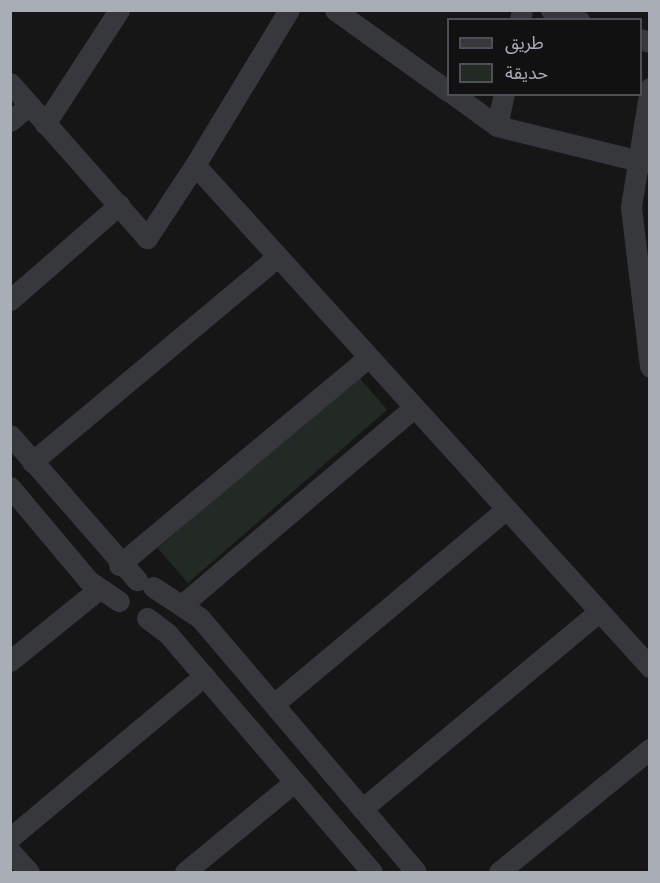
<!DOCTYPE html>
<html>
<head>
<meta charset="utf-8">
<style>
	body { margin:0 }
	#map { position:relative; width:660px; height:883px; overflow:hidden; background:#161617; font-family:"Golos Text","Noto Sans Arabic",sans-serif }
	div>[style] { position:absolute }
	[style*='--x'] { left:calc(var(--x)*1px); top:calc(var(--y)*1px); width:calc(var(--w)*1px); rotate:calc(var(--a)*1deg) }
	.green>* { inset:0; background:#222a23; transform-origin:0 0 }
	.minor>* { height:21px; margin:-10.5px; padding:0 10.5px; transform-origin:10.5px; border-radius:10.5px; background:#37383c }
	span { translate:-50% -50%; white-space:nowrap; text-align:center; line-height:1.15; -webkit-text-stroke:6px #111112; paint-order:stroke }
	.frame { position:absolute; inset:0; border:12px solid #a9adb6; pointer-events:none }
	.legend { position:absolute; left:447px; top:18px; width:195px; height:78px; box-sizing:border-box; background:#111112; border:2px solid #4e4f54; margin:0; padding:8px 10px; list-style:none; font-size:18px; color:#a9adb6 }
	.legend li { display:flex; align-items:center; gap:12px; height:30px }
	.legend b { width:30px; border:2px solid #4e4f54 }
</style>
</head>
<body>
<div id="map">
	<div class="green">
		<div style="left:357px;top:375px;width:46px;height:264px;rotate:49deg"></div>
	</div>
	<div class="minor">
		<div style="--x:335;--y:10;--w:139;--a:35.6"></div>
		<div style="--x:551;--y:10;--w:30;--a:20"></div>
		<div style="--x:520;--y:20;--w:10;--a:-79"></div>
		<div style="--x:640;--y:39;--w:10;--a:17"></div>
		<div style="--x:10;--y:83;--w:207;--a:48.5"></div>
		<div style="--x:147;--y:238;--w:87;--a:-56.7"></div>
		<div style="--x:195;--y:165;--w:678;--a:47.81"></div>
		<div style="--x:650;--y:88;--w:121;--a:99.1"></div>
		<div style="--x:631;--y:207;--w:161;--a:83.2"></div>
		<div style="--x:453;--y:94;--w:54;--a:36"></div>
		<div style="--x:497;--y:126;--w:155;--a:13.8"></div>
		<div style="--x:10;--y:121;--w:25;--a:-40"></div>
		<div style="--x:45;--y:124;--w:136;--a:-57"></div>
		<div style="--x:497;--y:126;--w:33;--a:-78"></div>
		<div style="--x:195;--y:165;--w:181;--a:-58.8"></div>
		<div style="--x:10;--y:300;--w:145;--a:-41.1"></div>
		<div style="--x:10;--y:435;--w:193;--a:48.8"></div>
		<div style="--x:32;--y:462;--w:319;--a:-39.9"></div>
		<div style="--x:10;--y:487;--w:123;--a:50"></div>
		<div style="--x:89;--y:581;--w:36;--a:34"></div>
		<div style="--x:119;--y:565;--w:325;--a:-39.8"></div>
		<div style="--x:153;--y:587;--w:56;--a:33.4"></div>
		<div style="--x:200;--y:618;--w:333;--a:49.6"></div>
		<div style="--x:183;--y:604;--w:301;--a:-40.4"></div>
		<div style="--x:147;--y:618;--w:26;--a:37"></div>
		<div style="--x:168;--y:634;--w:313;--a:49.4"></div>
		<div style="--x:10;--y:661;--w:114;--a:-39"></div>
		<div style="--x:274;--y:704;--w:303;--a:-40"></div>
		<div style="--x:362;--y:809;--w:306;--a:-39.8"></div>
		<div style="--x:10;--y:838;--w:253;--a:-39.9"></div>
		<div style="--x:10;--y:851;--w:28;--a:48"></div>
		<div style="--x:185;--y:872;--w:141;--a:-39.5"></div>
		<div style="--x:499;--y:872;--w:195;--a:-39.2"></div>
	</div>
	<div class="frame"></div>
	<ul class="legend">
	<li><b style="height:8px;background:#37383c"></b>طريق</li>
	<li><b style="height:16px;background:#222a23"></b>حديقة</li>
	</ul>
</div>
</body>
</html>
